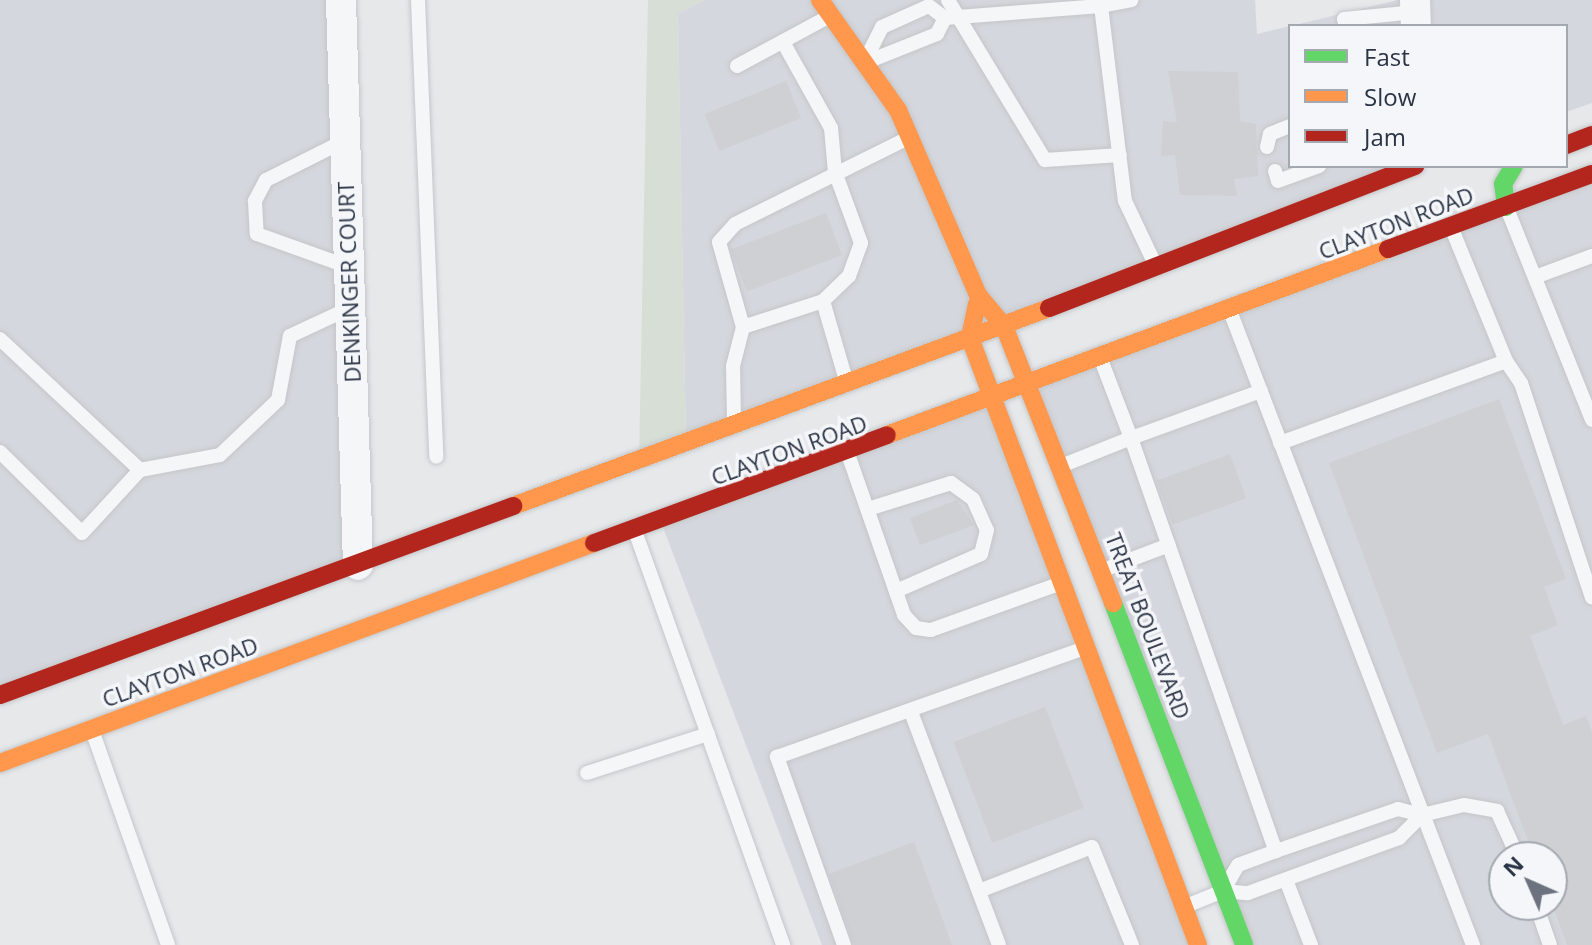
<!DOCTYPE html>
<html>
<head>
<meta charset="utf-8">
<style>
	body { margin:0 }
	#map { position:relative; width:1592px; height:945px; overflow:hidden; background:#e6e8ea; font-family:"Open Sans",sans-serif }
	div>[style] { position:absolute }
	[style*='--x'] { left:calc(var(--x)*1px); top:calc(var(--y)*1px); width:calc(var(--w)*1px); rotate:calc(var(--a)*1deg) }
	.built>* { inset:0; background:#d4d7dd }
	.green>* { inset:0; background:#d6ded6 }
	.building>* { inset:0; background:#ced0d3; transform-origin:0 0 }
	.roads { filter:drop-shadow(0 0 2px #c4c6c8) drop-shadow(0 0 2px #c4c6c8) }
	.lane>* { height:14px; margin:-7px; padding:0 7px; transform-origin:7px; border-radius:7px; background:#f5f6f7 }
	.street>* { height:30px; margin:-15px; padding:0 15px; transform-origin:15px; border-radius:15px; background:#f5f6f7 }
	.fast>* { height:18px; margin:-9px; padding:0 9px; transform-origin:9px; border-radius:9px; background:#63d668 }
	.slow>* { height:18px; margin:-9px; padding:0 9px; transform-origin:9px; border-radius:9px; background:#ff974d }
	.jam>* { height:18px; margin:-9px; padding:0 9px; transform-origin:9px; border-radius:9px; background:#b3261e }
	span { translate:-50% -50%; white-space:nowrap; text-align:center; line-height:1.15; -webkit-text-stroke:7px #f4f6f9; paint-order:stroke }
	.street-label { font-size:22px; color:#2b3445 }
	.legend { position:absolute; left:1288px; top:24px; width:280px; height:144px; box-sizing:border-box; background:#f4f6f9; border:2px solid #a4a8b1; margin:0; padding:10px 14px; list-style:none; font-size:24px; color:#2b3445 }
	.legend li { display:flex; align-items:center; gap:16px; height:40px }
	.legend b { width:40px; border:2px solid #a4a8b1 }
	.north { position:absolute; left:1488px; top:841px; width:80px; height:80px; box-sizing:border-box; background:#f4f6f9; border:2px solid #a4a8b1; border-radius:50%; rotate:315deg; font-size:22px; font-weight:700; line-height:32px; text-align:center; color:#2b3445 }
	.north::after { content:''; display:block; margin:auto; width:28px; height:36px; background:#6c737f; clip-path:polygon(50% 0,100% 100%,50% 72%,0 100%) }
</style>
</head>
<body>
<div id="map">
	<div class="built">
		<div style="clip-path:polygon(0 0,341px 0,358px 565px,0 695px)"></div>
		<div style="clip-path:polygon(705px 0,1255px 0,1257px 34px,1290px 26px,1290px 166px,1415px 166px,686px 444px,678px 14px)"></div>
		<div style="clip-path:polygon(1398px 0,1592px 0,1592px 103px,1566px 112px,1566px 26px,1291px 26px)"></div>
		<div style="clip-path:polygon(evenodd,1592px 174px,1592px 945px,1244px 945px,1031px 387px,1592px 174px,1504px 857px,1552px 857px,1552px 905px,1504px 905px,1504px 857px)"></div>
		<div style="clip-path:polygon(992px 401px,1198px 945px,822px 945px,661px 522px)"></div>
	</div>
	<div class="green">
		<div style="clip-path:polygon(648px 0,705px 0,678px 14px,686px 444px,639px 461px)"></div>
	</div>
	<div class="building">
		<div style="clip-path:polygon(1168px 71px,1238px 72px,1240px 121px,1256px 124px,1258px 176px,1234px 179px,1237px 196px,1180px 195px,1175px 155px,1161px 156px,1163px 121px,1177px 122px)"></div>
		<div style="left:786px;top:81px;width:40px;height:88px;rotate:68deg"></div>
		<div style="left:826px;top:213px;width:45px;height:102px;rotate:69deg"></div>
		<div style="clip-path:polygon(1499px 399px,1566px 579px,1544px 587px,1558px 625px,1530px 636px,1563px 725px,1586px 716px,1592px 733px,1592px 945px,1567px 945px,1552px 904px,1552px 857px,1534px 857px,1488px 734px,1437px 753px,1329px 463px)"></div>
		<div style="left:1230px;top:454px;width:47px;height:78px;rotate:70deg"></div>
		<div style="clip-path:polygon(957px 500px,974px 525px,920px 545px,910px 518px)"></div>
		<div style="left:1045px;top:707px;width:108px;height:98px;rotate:69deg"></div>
		<div style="clip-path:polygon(914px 842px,952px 945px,854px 945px,829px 874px)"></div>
	</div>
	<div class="roads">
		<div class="lane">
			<div style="--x:418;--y:0;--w:457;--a:87.7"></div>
			<div style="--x:948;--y:0;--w:187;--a:58.8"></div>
			<div style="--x:1045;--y:160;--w:75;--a:-3.8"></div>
			<div style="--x:1101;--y:6;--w:31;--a:-11"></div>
			<div style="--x:945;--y:18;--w:18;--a:117"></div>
			<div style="--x:937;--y:34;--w:79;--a:158.3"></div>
			<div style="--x:864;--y:63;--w:40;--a:-63.4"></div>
			<div style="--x:882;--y:27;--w:51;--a:-24.1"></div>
			<div style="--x:929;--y:6;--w:20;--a:37"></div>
			<div style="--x:945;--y:18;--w:156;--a:-4.4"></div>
			<div style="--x:1101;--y:6;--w:196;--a:83"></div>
			<div style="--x:1125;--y:201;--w:68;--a:64.6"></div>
			<div style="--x:1346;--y:26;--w:7;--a:-106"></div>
			<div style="--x:1344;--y:19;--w:72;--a:-5.6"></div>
			<div style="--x:737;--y:66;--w:103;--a:-28.3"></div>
			<div style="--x:344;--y:141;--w:87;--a:153.4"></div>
			<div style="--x:266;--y:180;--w:24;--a:118"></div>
			<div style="--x:255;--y:201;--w:33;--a:87"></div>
			<div style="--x:257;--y:234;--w:98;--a:19.7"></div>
			<div style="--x:1267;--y:147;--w:13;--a:-77"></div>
			<div style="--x:1270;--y:134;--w:22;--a:-22"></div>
			<div style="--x:1275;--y:171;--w:10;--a:73"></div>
			<div style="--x:1278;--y:181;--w:44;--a:-20.1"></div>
			<div style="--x:1508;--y:211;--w:225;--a:68.1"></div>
			<div style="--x:1535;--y:277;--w:61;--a:-20.2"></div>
			<div style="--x:823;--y:301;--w:82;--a:73.8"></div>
			<div style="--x:1230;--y:311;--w:679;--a:69.03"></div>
			<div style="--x:743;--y:327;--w:84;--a:-18"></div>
			<div style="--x:823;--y:301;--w:36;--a:-44"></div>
			<div style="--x:849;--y:276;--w:35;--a:-70"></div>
			<div style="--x:861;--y:243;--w:76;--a:-110.1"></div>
			<div style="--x:835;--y:172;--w:44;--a:-95.2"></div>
			<div style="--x:831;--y:128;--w:98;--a:-119.2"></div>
			<div style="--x:0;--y:339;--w:192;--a:43.1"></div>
			<div style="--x:1506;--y:361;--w:27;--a:56"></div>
			<div style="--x:1521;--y:383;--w:226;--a:71.7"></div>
			<div style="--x:1261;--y:391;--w:138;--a:160.1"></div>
			<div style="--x:1131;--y:438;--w:438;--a:70.7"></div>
			<div style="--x:734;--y:421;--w:55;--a:-91"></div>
			<div style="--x:733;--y:366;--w:40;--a:-75.6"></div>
			<div style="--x:743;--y:327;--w:88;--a:-105.8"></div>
			<div style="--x:719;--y:242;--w:24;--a:-48"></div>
			<div style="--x:735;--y:224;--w:191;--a:-26.4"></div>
			<div style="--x:1280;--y:443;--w:240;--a:-19.9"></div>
			<div style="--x:1506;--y:361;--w:139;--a:-112.3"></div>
			<div style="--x:0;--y:452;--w:115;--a:44.6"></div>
			<div style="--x:82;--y:533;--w:86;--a:-47.4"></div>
			<div style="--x:140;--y:470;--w:81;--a:-10.6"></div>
			<div style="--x:220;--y:455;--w:80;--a:-43.5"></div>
			<div style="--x:278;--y:400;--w:65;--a:-79.4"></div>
			<div style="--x:290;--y:336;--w:66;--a:-25"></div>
			<div style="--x:848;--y:454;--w:170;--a:70.8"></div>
			<div style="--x:904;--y:615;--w:18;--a:47"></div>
			<div style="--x:916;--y:628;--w:15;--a:8"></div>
			<div style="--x:931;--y:630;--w:136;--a:-19.8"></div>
			<div style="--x:1066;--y:464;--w:70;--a:-21.8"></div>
			<div style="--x:1131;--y:438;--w:84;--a:-111"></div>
			<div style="--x:868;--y:509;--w:87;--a:-17.4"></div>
			<div style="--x:951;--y:483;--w:27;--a:36"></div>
			<div style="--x:973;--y:499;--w:34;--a:66"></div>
			<div style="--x:987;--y:530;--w:25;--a:104"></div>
			<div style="--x:981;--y:554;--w:93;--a:156.5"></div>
			<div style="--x:635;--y:531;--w:440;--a:70.3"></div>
			<div style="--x:1106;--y:569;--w:67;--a:-20.9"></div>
			<div style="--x:911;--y:712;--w:249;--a:69.3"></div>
			<div style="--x:93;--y:733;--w:225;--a:70.5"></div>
			<div style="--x:587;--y:773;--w:127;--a:-17.9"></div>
			<div style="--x:1422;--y:815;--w:43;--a:-13.4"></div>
			<div style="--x:1464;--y:805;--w:34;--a:10"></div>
			<div style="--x:1497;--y:811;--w:51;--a:65.5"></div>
			<div style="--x:1286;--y:880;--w:70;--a:69"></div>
			<div style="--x:979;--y:891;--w:121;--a:-21.3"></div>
			<div style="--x:1092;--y:847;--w:106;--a:67.8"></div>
			<div style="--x:1536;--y:905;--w:42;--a:70.7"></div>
			<div style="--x:1186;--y:906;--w:40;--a:-22"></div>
			<div style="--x:1223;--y:891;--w:25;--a:5"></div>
			<div style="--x:1248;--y:893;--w:161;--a:-20"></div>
			<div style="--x:1399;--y:838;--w:33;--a:-45"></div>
			<div style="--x:1422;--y:815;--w:25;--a:-166"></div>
			<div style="--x:1398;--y:809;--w:129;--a:161"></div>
			<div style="--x:1276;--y:851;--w:40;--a:159.8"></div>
			<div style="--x:1238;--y:865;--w:22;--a:120"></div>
			<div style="--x:844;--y:945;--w:200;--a:-109.6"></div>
			<div style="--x:777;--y:757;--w:324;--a:-19.5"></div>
		</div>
		<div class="street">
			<div style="--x:341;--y:0;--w:565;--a:88.28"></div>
			<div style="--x:1415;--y:0;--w:26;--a:88"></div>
		</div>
		<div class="fast">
			<div style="--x:1506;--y:207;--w:23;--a:-97"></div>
			<div style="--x:1503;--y:184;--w:21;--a:-59"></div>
			<div style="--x:1113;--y:603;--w:366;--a:69"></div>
		</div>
		<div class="slow">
			<div style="--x:820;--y:0;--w:135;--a:54.7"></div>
			<div style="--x:898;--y:110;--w:202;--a:66.6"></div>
			<div style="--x:978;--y:295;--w:40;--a:50"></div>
			<div style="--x:1004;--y:326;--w:298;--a:68.5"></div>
			<div style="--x:977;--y:304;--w:35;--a:102"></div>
			<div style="--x:970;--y:338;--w:648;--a:69.41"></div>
			<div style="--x:887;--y:435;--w:534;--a:-20.37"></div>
			<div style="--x:513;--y:506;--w:571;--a:-20.27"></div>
			<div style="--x:0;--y:763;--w:633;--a:-20.32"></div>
		</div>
		<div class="jam">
			<div style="--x:1566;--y:145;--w:28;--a:-21"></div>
			<div style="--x:1388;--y:249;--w:217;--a:-20.2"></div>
			<div style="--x:1049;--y:308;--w:393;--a:-21.2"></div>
			<div style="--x:594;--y:543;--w:312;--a:-20.2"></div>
			<div style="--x:0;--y:695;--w:547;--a:-20.22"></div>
		</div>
	</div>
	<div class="street-label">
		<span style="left:1396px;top:223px;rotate:-21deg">CLAYTON ROAD</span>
		<span style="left:349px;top:282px;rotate:-92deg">DENKINGER COURT</span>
		<span style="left:789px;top:450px;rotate:-20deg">CLAYTON ROAD</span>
		<span style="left:1148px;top:626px;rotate:69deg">TREAT BOULEVARD</span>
		<span style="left:180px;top:672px;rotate:-20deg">CLAYTON ROAD</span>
	</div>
	<ul class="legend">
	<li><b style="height:10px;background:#63d668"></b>Fast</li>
	<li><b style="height:10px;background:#ff974d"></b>Slow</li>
	<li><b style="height:10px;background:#b3261e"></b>Jam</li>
	</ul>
	<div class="north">N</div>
</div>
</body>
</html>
